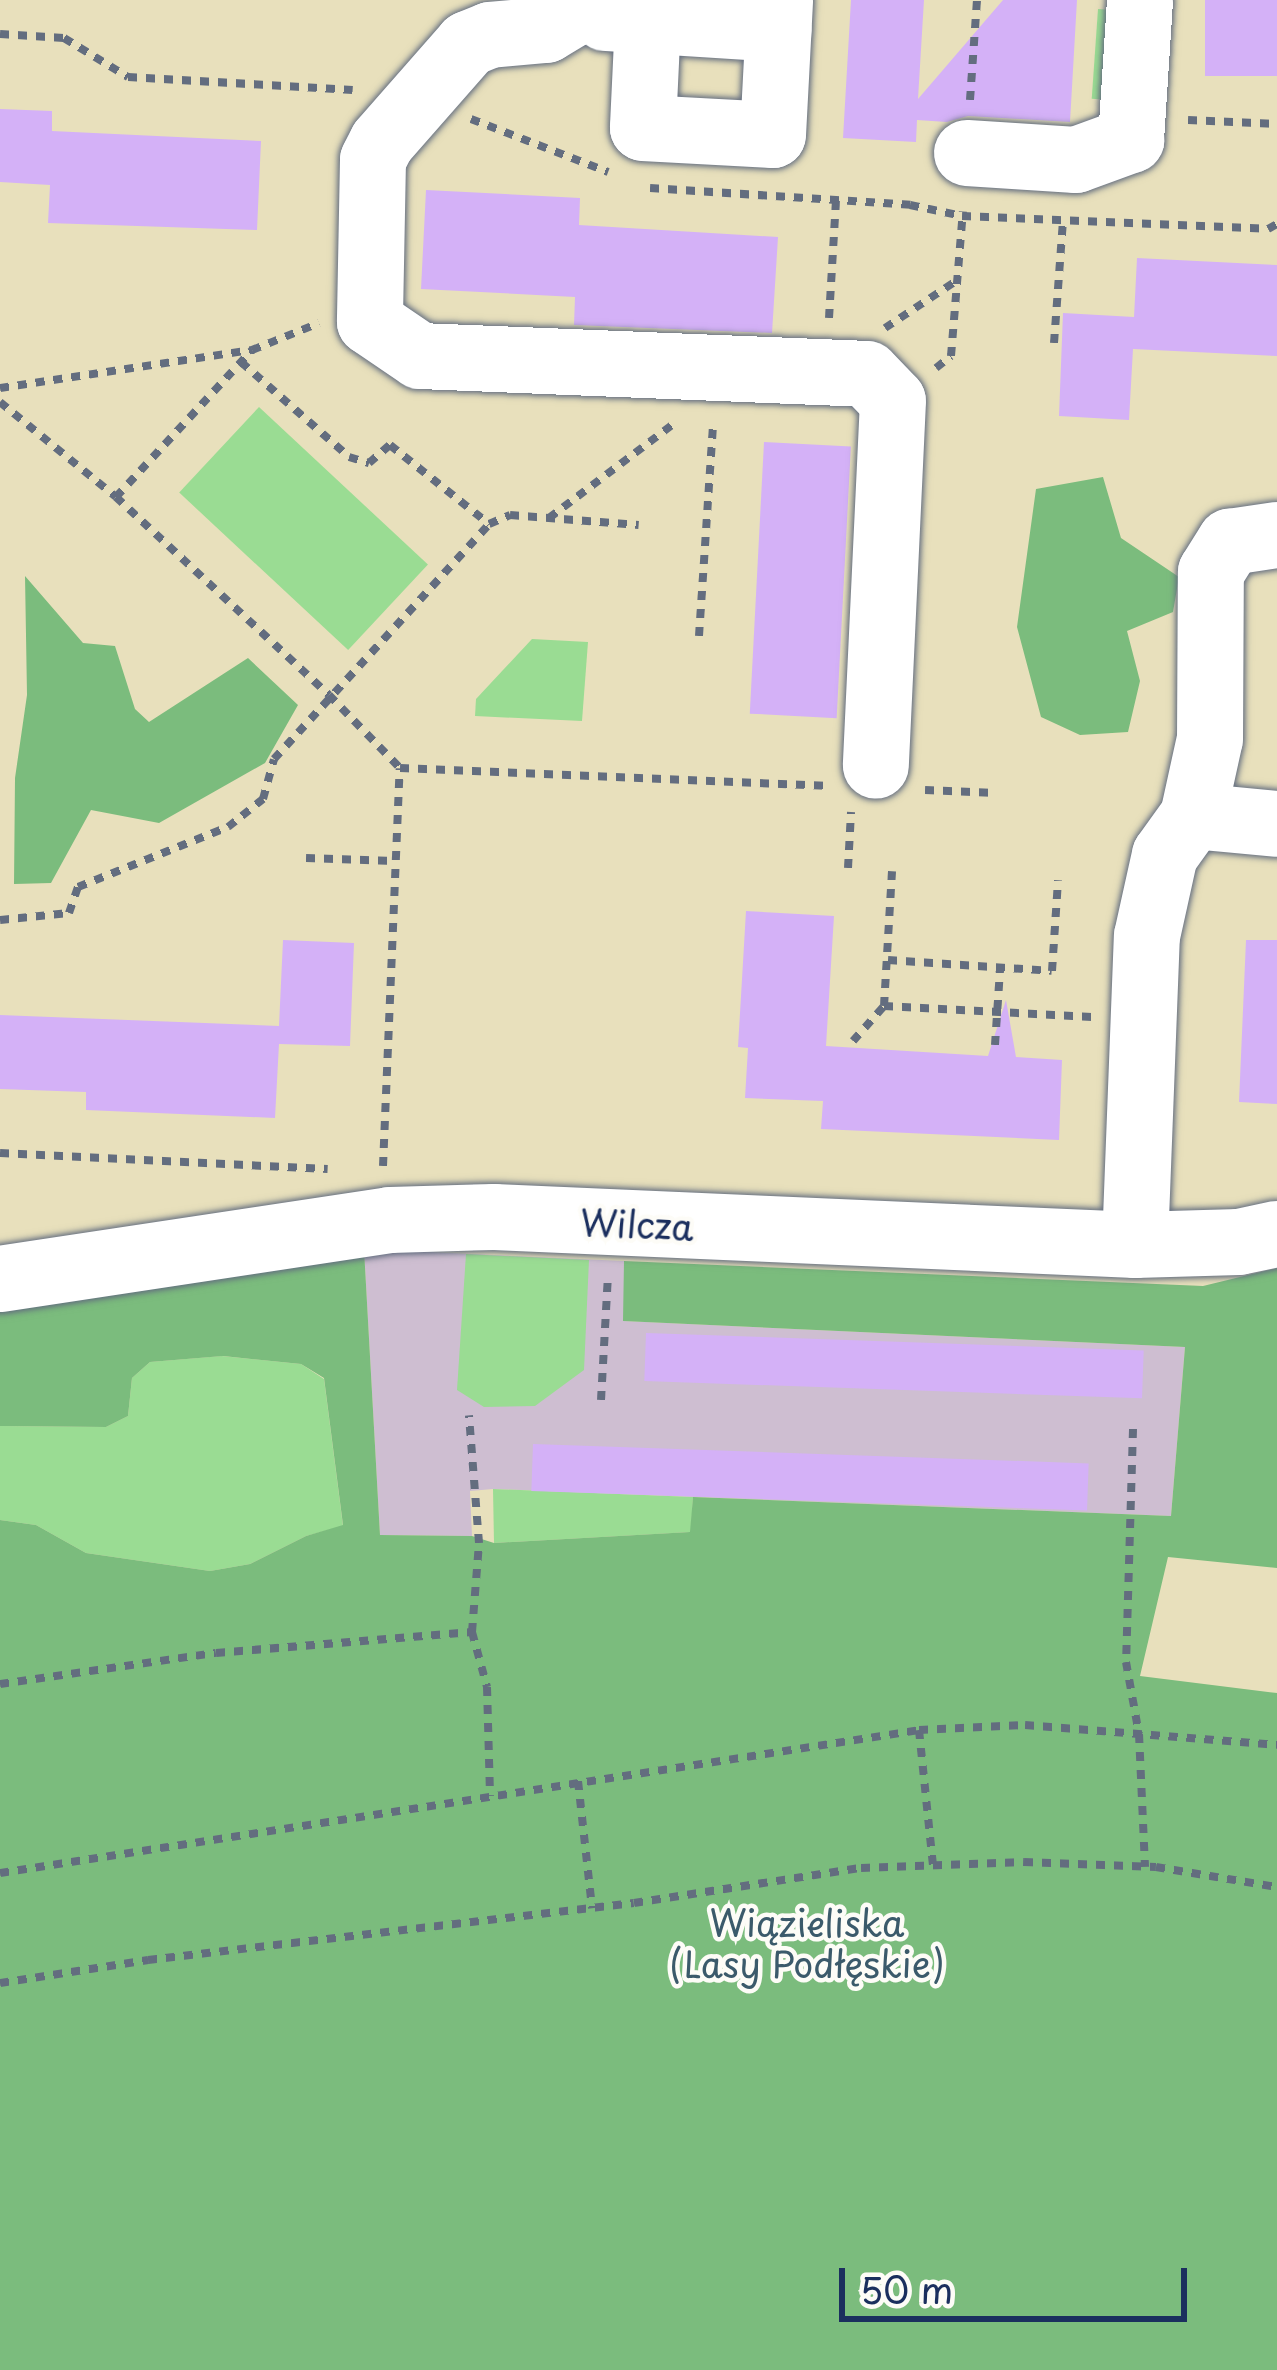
<!DOCTYPE html>
<html>
<head>
<meta charset="utf-8">
<style>
	body { margin:0 }
	#map { position:relative; width:1277px; height:2370px; overflow:hidden; background:#e8e0bc; font-family:"Playpen Sans",sans-serif }
	div>[style] { position:absolute }
	[style*='--x'] { left:calc(var(--x)*1px); top:calc(var(--y)*1px); width:calc(var(--w)*1px); rotate:calc(var(--a)*1deg) }
	.industrial>* { inset:0; background:#cebed1 }
	.green>* { inset:0; background:#9adc93; transform-origin:0 0 }
	.forest>* { inset:0; background:#7bbc7d }
	.building>* { inset:0; background:#d4b1f7; transform-origin:0 0 }
	.path>* { height:8px; margin-top:-4px; transform-origin:0; background:repeating-linear-gradient(90deg,#636d7f 0 9px,transparent 0 18px) }
	.roads { filter:drop-shadow(0 0 3px #636d7f) drop-shadow(0 0 3px #636d7f) }
	.minor>* { height:66px; margin:-33px; padding:0 33px; transform-origin:33px; border-radius:33px; background:#fff }
	span { translate:-50% -50%; white-space:nowrap; text-align:center; line-height:1.15; -webkit-text-stroke:9px #fdfcf7; paint-order:stroke }
	.street-label { font-size:36px; color:#1b2f5e }
	.park-label { font-size:36px; color:#3b5a6b }
	.scale { position:absolute; left:839px; top:2268px; width:348px; height:54px; box-sizing:border-box; border:6px solid #1b2f5e; border-top:0; padding-left:15px; font-size:36px; line-height:42px; white-space:nowrap; color:#1b2f5e; -webkit-text-stroke:9px #fdfcf7; paint-order:stroke }
</style>
</head>
<body>
<div id="map">
	<div class="industrial">
		<div style="clip-path:polygon(364px 1249px,624px 1261px,624px 1321px,1185px 1347px,1171px 1516px,493px 1489px,470px 1491px,472px 1536px,380px 1535px)"></div>
	</div>
	<div class="green">
		<div style="left:1098px;top:9px;width:15px;height:90px;rotate:4deg"></div>
		<div style="left:259px;top:407px;width:231px;height:117px;rotate:43deg"></div>
		<div style="clip-path:polygon(532px 639px,588px 642px,582px 721px,475px 716px,476px 699px)"></div>
		<div style="clip-path:polygon(466px 1254px,589px 1260px,584px 1370px,535px 1406px,484px 1407px,457px 1390px)"></div>
		<div style="clip-path:polygon(222px 1356px,301px 1364px,324px 1379px,343px 1526px,306px 1536px,250px 1564px,210px 1571px,86px 1553px,36px 1525px,0 1520px,0 1426px,106px 1427px,128px 1416px,132px 1378px,150px 1362px)"></div>
		<div style="clip-path:polygon(493px 1489px,693px 1497px,691px 1532px,494px 1543px)"></div>
	</div>
	<div class="forest">
		<div style="clip-path:polygon(1103px 477px,1121px 538px,1179px 577px,1173px 612px,1127px 631px,1140px 681px,1128px 732px,1080px 735px,1041px 717px,1017px 627px,1036px 489px)"></div>
		<div style="clip-path:polygon(25px 576px,83px 643px,115px 646px,135px 709px,149px 722px,248px 658px,298px 705px,265px 763px,159px 823px,91px 810px,51px 883px,14px 884px,15px 778px,27px 695px)"></div>
		<div style="clip-path:polygon(364px 1249px,380px 1535px,472px 1536px,494px 1543px,690px 1532px,693px 1497px,1171px 1516px,1185px 1347px,623px 1321px,624px 1261px,1203px 1286px,1277px 1268px,1277px 1568px,1168px 1557px,1140px 1676px,1277px 1693px,1277px 2370px,0 2370px,0 1520px,36px 1525px,86px 1553px,210px 1571px,250px 1564px,306px 1536px,343px 1525px,324px 1378px,301px 1364px,223px 1356px,150px 1362px,132px 1378px,128px 1416px,106px 1427px,0 1426px,0 1301px)"></div>
	</div>
	<div class="building">
		<div style="clip-path:polygon(851px 0,924px 0,918px 99px,1003px 0,1077px 0,1070px 122px,968px 116px,947px 122px,917px 120px,916px 142px,843px 138px)"></div>
		<div style="left:1205px;top:0;width:72px;height:76px"></div>
		<div style="clip-path:polygon(0 109px,52px 111px,52px 131px,261px 141px,257px 230px,48px 223px,50px 185px,0 182px)"></div>
		<div style="clip-path:polygon(426px 190px,580px 198px,579px 225px,778px 237px,772px 333px,574px 325px,575px 297px,421px 289px)"></div>
		<div style="clip-path:polygon(1137px 258px,1277px 265px,1277px 356px,1133px 349px,1129px 420px,1059px 416px,1063px 313px,1134px 317px)"></div>
		<div style="left:764px;top:442px;width:87px;height:272px;rotate:3deg"></div>
		<div style="clip-path:polygon(746px 911px,834px 916px,826px 1046px,988px 1056px,1006px 1000px,1016px 1057px,1062px 1060px,1059px 1140px,821px 1129px,823px 1101px,745px 1098px,748px 1048px,738px 1047px)"></div>
		<div style="clip-path:polygon(283px 940px,354px 943px,350px 1046px,279px 1044px,275px 1118px,86px 1110px,86px 1092px,0 1089px,0 1015px,279px 1026px)"></div>
		<div style="clip-path:polygon(1246px 940px,1277px 940px,1277px 1104px,1239px 1102px)"></div>
		<div style="left:646px;top:1333px;width:498px;height:48px;rotate:2deg"></div>
		<div style="left:533px;top:1444px;width:556px;height:47px;rotate:2deg"></div>
	</div>
	<div class="path">
		<div style="--x:0;--y:34;--w:64;--a:3.6"></div>
		<div style="--x:64;--y:38;--w:75;--a:31.4"></div>
		<div style="--x:128;--y:77;--w:225;--a:3.3"></div>
		<div style="--x:970;--y:100;--w:100;--a:-86"></div>
		<div style="--x:471;--y:119;--w:147;--a:21.1"></div>
		<div style="--x:1188;--y:120;--w:89;--a:2.6"></div>
		<div style="--x:650;--y:188;--w:261;--a:3.7"></div>
		<div style="--x:910;--y:205;--w:53;--a:11.9"></div>
		<div style="--x:962;--y:216;--w:306;--a:2.4"></div>
		<div style="--x:1268;--y:229;--w:10;--a:-29"></div>
		<div style="--x:829;--y:318;--w:118;--a:-86.6"></div>
		<div style="--x:885;--y:328;--w:82;--a:-33.5"></div>
		<div style="--x:1054;--y:343;--w:123;--a:-85.8"></div>
		<div style="--x:241;--y:362;--w:144;--a:41.3"></div>
		<div style="--x:349;--y:457;--w:21;--a:17"></div>
		<div style="--x:369;--y:463;--w:28;--a:-41"></div>
		<div style="--x:390;--y:445;--w:127;--a:38.6"></div>
		<div style="--x:936;--y:368;--w:19;--a:-39"></div>
		<div style="--x:951;--y:356;--w:145;--a:-85.3"></div>
		<div style="--x:0;--y:388;--w:255;--a:-8.6"></div>
		<div style="--x:252;--y:350;--w:72;--a:-21.9"></div>
		<div style="--x:0;--y:402;--w:150;--a:39.3"></div>
		<div style="--x:116;--y:497;--w:291;--a:42.9"></div>
		<div style="--x:329;--y:695;--w:102;--a:45.8"></div>
		<div style="--x:116;--y:497;--w:200;--a:-47.2"></div>
		<div style="--x:549;--y:518;--w:159;--a:-37.1"></div>
		<div style="--x:699;--y:636;--w:213;--a:-86.2"></div>
		<div style="--x:925;--y:790;--w:71;--a:2.4"></div>
		<div style="--x:306;--y:858;--w:88;--a:2"></div>
		<div style="--x:848;--y:868;--w:56;--a:-86.9"></div>
		<div style="--x:0;--y:920;--w:69;--a:-5.8"></div>
		<div style="--x:69;--y:913;--w:28;--a:-71"></div>
		<div style="--x:78;--y:887;--w:162;--a:-21.8"></div>
		<div style="--x:228;--y:827;--w:45;--a:-38.7"></div>
		<div style="--x:263;--y:799;--w:41;--a:-74.6"></div>
		<div style="--x:274;--y:759;--w:319;--a:-47.5"></div>
		<div style="--x:489;--y:524;--w:23;--a:-23"></div>
		<div style="--x:510;--y:515;--w:129;--a:4.4"></div>
		<div style="--x:888;--y:960;--w:164;--a:3.8"></div>
		<div style="--x:1052;--y:971;--w:91;--a:-86.2"></div>
		<div style="--x:884;--y:1006;--w:208;--a:3"></div>
		<div style="--x:853;--y:1041;--w:47;--a:-48.5"></div>
		<div style="--x:884;--y:1006;--w:135;--a:-86.6"></div>
		<div style="--x:995;--y:1045;--w:76;--a:-86.2"></div>
		<div style="--x:0;--y:1153;--w:328;--a:2.8"></div>
		<div style="--x:383;--y:1166;--w:398;--a:-87.6"></div>
		<div style="--x:400;--y:768;--w:426;--a:2.4"></div>
		<div style="--x:601;--y:1400;--w:124;--a:-86.8"></div>
		<div style="--x:1133;--y:1429;--w:233;--a:91.7"></div>
		<div style="--x:1126;--y:1662;--w:73;--a:79.8"></div>
		<div style="--x:1139;--y:1734;--w:133;--a:87.4"></div>
		<div style="--x:472;--y:1632;--w:57;--a:74.7"></div>
		<div style="--x:487;--y:1687;--w:109;--a:88.4"></div>
		<div style="--x:0;--y:1684;--w:218;--a:-8.2"></div>
		<div style="--x:216;--y:1653;--w:257;--a:-4.7"></div>
		<div style="--x:472;--y:1632;--w:89;--a:-85.5"></div>
		<div style="--x:479;--y:1543;--w:128;--a:-94.5"></div>
		<div style="--x:919;--y:1730;--w:137;--a:84.1"></div>
		<div style="--x:578;--y:1781;--w:128;--a:83.7"></div>
		<div style="--x:0;--y:1873;--w:930;--a:-8.84"></div>
		<div style="--x:919;--y:1730;--w:106;--a:-2.7"></div>
		<div style="--x:1025;--y:1725;--w:253;--a:4.5"></div>
		<div style="--x:0;--y:1983;--w:150;--a:-8.8"></div>
		<div style="--x:148;--y:1960;--w:489;--a:-6.7"></div>
		<div style="--x:634;--y:1903;--w:230;--a:-8.8"></div>
		<div style="--x:861;--y:1868;--w:163;--a:-2.1"></div>
		<div style="--x:1024;--y:1862;--w:132;--a:2.2"></div>
		<div style="--x:1156;--y:1867;--w:123;--a:9.4"></div>
	</div>
	<div class="roads">
		<div class="minor">
			<div style="--x:572;--y:0;--w:15;--a:94"></div>
			<div style="--x:571;--y:15;--w:29;--a:149"></div>
			<div style="--x:546;--y:30;--w:56;--a:174.9"></div>
			<div style="--x:490;--y:35;--w:24;--a:158"></div>
			<div style="--x:468;--y:44;--w:130;--a:131.3"></div>
			<div style="--x:382;--y:142;--w:20;--a:117"></div>
			<div style="--x:373;--y:160;--w:162;--a:91.1"></div>
			<div style="--x:370;--y:322;--w:60;--a:34.2"></div>
			<div style="--x:420;--y:356;--w:447;--a:2.3"></div>
			<div style="--x:867;--y:374;--w:37;--a:46"></div>
			<div style="--x:893;--y:401;--w:365;--a:92.7"></div>
			<div style="--x:605;--y:18;--w:174;--a:3.6"></div>
			<div style="--x:648;--y:20;--w:108;--a:92.7"></div>
			<div style="--x:643;--y:128;--w:130;--a:3.1"></div>
			<div style="--x:773;--y:135;--w:135;--a:-87"></div>
			<div style="--x:967;--y:153;--w:109;--a:3.7"></div>
			<div style="--x:1076;--y:160;--w:59;--a:-20"></div>
			<div style="--x:1131;--y:140;--w:140;--a:-86.3"></div>
			<div style="--x:1193;--y:816;--w:84;--a:5.4"></div>
			<div style="--x:1135;--y:1245;--w:309;--a:-87.8"></div>
			<div style="--x:1147;--y:936;--w:83;--a:-77.5"></div>
			<div style="--x:1165;--y:855;--w:48;--a:-54.3"></div>
			<div style="--x:1193;--y:816;--w:79;--a:-77.6"></div>
			<div style="--x:1210;--y:739;--w:167;--a:-89.7"></div>
			<div style="--x:1211;--y:572;--w:36;--a:-58"></div>
			<div style="--x:1230;--y:542;--w:48;--a:-8.5"></div>
			<div style="--x:0;--y:1279;--w:394;--a:-8.6"></div>
			<div style="--x:390;--y:1220;--w:104;--a:-1.7"></div>
			<div style="--x:494;--y:1217;--w:642;--a:2.5"></div>
			<div style="--x:1135;--y:1245;--w:104;--a:-1.7"></div>
			<div style="--x:1239;--y:1242;--w:39;--a:-12"></div>
		</div>
	</div>
	<div class="street-label">
		<span style="left:637px;top:1224px;rotate:3deg">Wilcza</span>
	</div>
	<div class="park-label">
		<span style="left:807px;top:1943px">Wiązieliska<br>(Lasy Podłęskie)</span>
	</div>
	<div class="scale">50 m</div>
</div>
</body>
</html>
